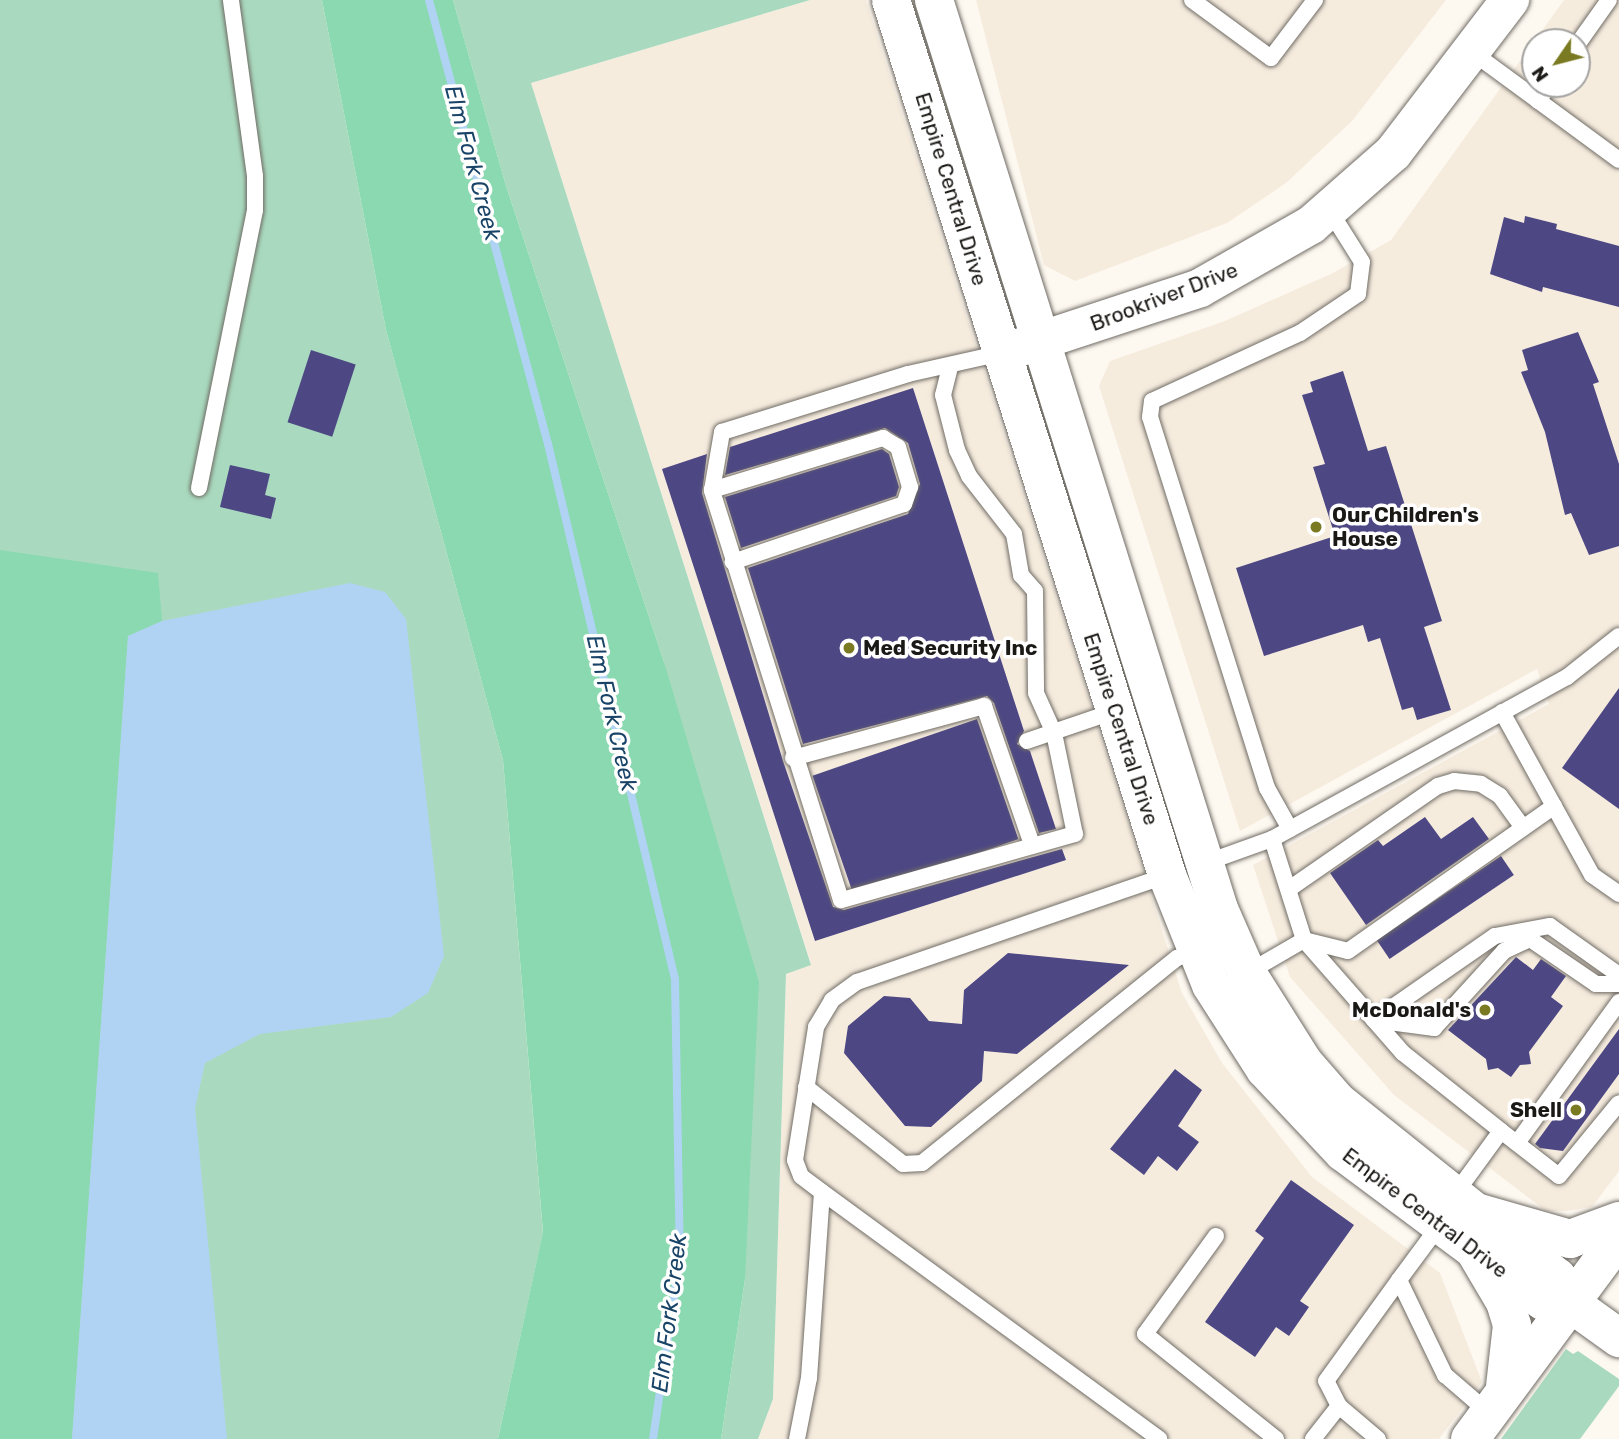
<!DOCTYPE html>
<html>
<head>
<meta charset="utf-8">
<style>
	body { margin:0 }
	#map { position:relative; width:1619px; height:1439px; overflow:hidden; background:#fdf8f0; font-family:Rubik,sans-serif }
	div>[style] { position:absolute }
	[style*='--x'] { left:calc(var(--x)*1px); top:calc(var(--y)*1px); width:calc(var(--w)*1px); rotate:calc(var(--a)*1deg) }
	.built>* { inset:0; background:#f6ecde }
	.green>* { inset:0; background:#a9dabf }
	.forest>* { inset:0; background:#8ad9b0 }
	.water>* { inset:0; background:#b0d3f4 }
	.stream>* { height:8px; margin:-4px; padding:0 4px; transform-origin:4px; border-radius:4px; background:#b0d3f4 }
	.building>* { inset:0; background:#4d4884; transform-origin:0 0 }
	.roads { filter:drop-shadow(0 0 2px #706c65) drop-shadow(0 0 2px #706c65) }
	.service>* { height:16px; margin:-8px; padding:0 8px; transform-origin:8px; border-radius:8px; background:#fff }
	.tertiary>* { height:38px; margin:-19px; padding:0 19px; transform-origin:19px; border-radius:19px; background:#fff }
	.secondary>* { height:38px; margin:-19px; padding:0 19px; transform-origin:19px; border-radius:19px; background:#fff }
	.dots>* { width:19px; height:19px; translate:-50% -50%; box-sizing:border-box; border:4px solid #fff; border-radius:50% }
	span { translate:-50% -50%; white-space:nowrap; text-align:center; line-height:1.15; -webkit-text-stroke:7px #fff; paint-order:stroke }
	.street-label { font-size:21px; color:#1b1916 }
	.poi-label { font-size:21px; color:#1b1916; font-weight:700 }
	.left { translate:0 -50%; text-align:left }
	.right { translate:-100% -50%; text-align:right }
	.water-label { font-size:23px; color:#194467; font-style:italic }
	.north { position:absolute; left:1521px; top:28px; width:70px; height:70px; box-sizing:border-box; background:#fff; border:2px solid #a4a3a2; border-radius:50%; rotate:235deg; font-size:19px; font-weight:700; line-height:28px; text-align:center; color:#1b1916 }
	.north::after { content:''; display:block; margin:auto; width:24px; height:32px; background:#7a7a22; clip-path:polygon(50% 0,100% 100%,50% 72%,0 100%) }
</style>
</head>
<body>
<div id="map">
	<div class="built">
		<div style="clip-path:polygon(810px 0,866px 0,1182px 993px,1222px 1063px,1312px 1177px,1440px 1273px,1482px 1382px,1439px 1439px,758px 1439px,773px 1399px,786px 974px,811px 964px,531px 83px)"></div>
		<div style="clip-path:polygon(976px 0,1446px 0,1352px 121px,1286px 183px,1227px 223px,1075px 281px,1044px 265px)"></div>
		<div style="clip-path:polygon(evenodd,1564px 0,1619px 0,1619px 1171px,1592px 1207px,1566px 1211px,1546px 1211px,1394px 1095px,1290px 977px,1253px 865px,1549px 704px,1537px 669px,1240px 831px,1099px 386px,1110px 361px,1225px 321px,1333px 273px,1391px 240px,1564px 0,1535px 42px,1577px 42px,1577px 84px,1535px 84px,1535px 42px)"></div>
	</div>
	<div class="green">
		<div style="clip-path:polygon(0 0,322px 0,386px 330px,503px 760px,543px 1233px,498px 1439px,0 1439px)"></div>
		<div style="clip-path:polygon(453px 0,810px 0,531px 83px,811px 965px,786px 974px,773px 1399px,758px 1439px,721px 1439px,745px 1279px,664px 662px,506px 186px)"></div>
		<div style="clip-path:polygon(1566px 1349px,1573px 1354px,1578px 1351px,1619px 1379px,1619px 1386px,1580px 1439px,1501px 1439px)"></div>
	</div>
	<div class="forest">
		<div style="clip-path:polygon(322px 0,453px 0,506px 186px,664px 662px,759px 982px,745px 1279px,721px 1439px,498px 1439px,543px 1232px,503px 760px,386px 330px)"></div>
		<div style="clip-path:polygon(0 550px,158px 573px,162px 621px,128px 636px,72px 1439px,0 1439px)"></div>
	</div>
	<div class="water">
		<div style="clip-path:polygon(350px 583px,385px 592px,406px 619px,444px 956px,428px 993px,391px 1017px,260px 1034px,205px 1063px,195px 1108px,227px 1439px,72px 1439px,128px 636px,162px 621px)"></div>
	</div>
	<div class="stream">
		<div style="--x:429;--y:0;--w:460;--a:75"></div>
		<div style="--x:548;--y:444;--w:550;--a:76.65"></div>
		<div style="--x:675;--y:979;--w:277;--a:89"></div>
		<div style="--x:680;--y:1256;--w:185;--a:98.4"></div>
	</div>
	<div class="building">
		<div style="clip-path:polygon(1525px 216px,1557px 224px,1556px 229px,1619px 246px,1619px 307px,1543px 287px,1542px 292px,1490px 274px,1504px 217px,1524px 223px)"></div>
		<div style="clip-path:polygon(1578px 332px,1599px 382px,1593px 384px,1619px 464px,1619px 546px,1589px 555px,1571px 513px,1565px 515px,1545px 432px,1521px 372px,1528px 370px,1522px 350px)"></div>
		<div style="left:311px;top:350px;width:47px;height:76px;rotate:18deg"></div>
		<div style="clip-path:polygon(1343px 371px,1368px 451px,1386px 446px,1442px 621px,1424px 627px,1451px 710px,1417px 720px,1413px 707px,1402px 710px,1380px 638px,1368px 642px,1363px 625px,1264px 656px,1236px 568px,1335px 536px,1313px 467px,1325px 464px,1302px 395px,1313px 392px,1310px 382px)"></div>
		<div style="clip-path:polygon(913px 388px,1024px 731px,1017px 744px,1030px 751px,1056px 829px,1039px 833px,994px 703px,987px 696px,803px 744px,748px 568px,908px 514px,920px 484px,908px 443px,885px 428px,725px 475px,730px 447px)"></div>
		<div style="clip-path:polygon(882px 449px,889px 454px,899px 487px,896px 496px,741px 548px,725px 497px)"></div>
		<div style="clip-path:polygon(707px 454px,702px 493px,783px 761px,833px 907px,844px 910px,1062px 849px,1066px 860px,815px 941px,662px 469px)"></div>
		<div style="clip-path:polygon(230px 465px,270px 474px,265px 495px,276px 498px,271px 519px,220px 507px)"></div>
		<div style="clip-path:polygon(1619px 688px,1619px 809px,1562px 768px)"></div>
		<div style="left:977px;top:719px;width:127px;height:174px;rotate:71deg"></div>
		<div style="clip-path:polygon(1425px 817px,1441px 839px,1473px 817px,1489px 839px,1366px 925px,1330px 873px,1378px 840px,1383px 846px)"></div>
		<div style="left:1501px;top:856px;width:23px;height:150px;rotate:56deg"></div>
		<div style="clip-path:polygon(1008px 953px,1129px 965px,1017px 1054px,984px 1051px,982px 1081px,931px 1127px,905px 1126px,844px 1053px,848px 1026px,884px 996px,910px 998px,929px 1021px,962px 1024px,964px 990px)"></div>
		<div style="clip-path:polygon(1516px 957px,1533px 970px,1541px 959px,1566px 976px,1551px 997px,1563px 1006px,1529px 1052px,1531px 1064px,1520px 1065px,1511px 1077px,1498px 1068px,1488px 1070px,1486px 1059px,1448px 1030px)"></div>
		<div style="clip-path:polygon(1619px 1029px,1619px 1074px,1563px 1151px,1540px 1148px,1535px 1144px)"></div>
		<div style="clip-path:polygon(1175px 1069px,1202px 1090px,1178px 1126px,1199px 1142px,1177px 1171px,1158px 1156px,1144px 1175px,1110px 1149px)"></div>
		<div style="clip-path:polygon(1291px 1180px,1354px 1225px,1300px 1301px,1309px 1307px,1289px 1336px,1276px 1327px,1255px 1357px,1205px 1322px,1264px 1238px,1255px 1231px)"></div>
	</div>
	<div class="roads">
		<div class="service">
			<div style="--x:1192;--y:0;--w:98;--a:36.3"></div>
			<div style="--x:1271;--y:58;--w:73;--a:-52.8"></div>
			<div style="--x:1577;--y:45;--w:55;--a:-54.6"></div>
			<div style="--x:1472;--y:52;--w:182;--a:36.3"></div>
			<div style="--x:1538;--y:101;--w:21;--a:-55"></div>
			<div style="--x:950;--y:367;--w:29;--a:104"></div>
			<div style="--x:943;--y:395;--w:57;--a:75.7"></div>
			<div style="--x:957;--y:450;--w:29;--a:65"></div>
			<div style="--x:969;--y:476;--w:73;--a:52.2"></div>
			<div style="--x:1014;--y:534;--w:42;--a:80.3"></div>
			<div style="--x:1021;--y:575;--w:21;--a:49"></div>
			<div style="--x:1035;--y:591;--w:102;--a:89.4"></div>
			<div style="--x:1036;--y:693;--w:44;--a:65.8"></div>
			<div style="--x:1054;--y:733;--w:103;--a:78.3"></div>
			<div style="--x:1075;--y:834;--w:243;--a:164.2"></div>
			<div style="--x:841;--y:900;--w:430;--a:-107.5"></div>
			<div style="--x:712;--y:490;--w:59;--a:-80.2"></div>
			<div style="--x:722;--y:432;--w:195;--a:-17.3"></div>
			<div style="--x:908;--y:374;--w:96;--a:-12.6"></div>
			<div style="--x:199;--y:488;--w:284;--a:-78.6"></div>
			<div style="--x:255;--y:210;--w:34;--a:-90"></div>
			<div style="--x:255;--y:176;--w:178;--a:-97.8"></div>
			<div style="--x:712;--y:490;--w:179;--a:-16.9"></div>
			<div style="--x:883;--y:438;--w:17;--a:31"></div>
			<div style="--x:898;--y:447;--w:42;--a:73.3"></div>
			<div style="--x:910;--y:487;--w:18;--a:109"></div>
			<div style="--x:904;--y:504;--w:181;--a:161.3"></div>
			<div style="--x:1502;--y:712;--w:186;--a:61.1"></div>
			<div style="--x:1592;--y:875;--w:33;--a:35"></div>
			<div style="--x:1027;--y:741;--w:93;--a:-18.8"></div>
			<div style="--x:793;--y:758;--w:198;--a:-15.2"></div>
			<div style="--x:984;--y:706;--w:147;--a:70.9"></div>
			<div style="--x:1290;--y:829;--w:47;--a:-119.3"></div>
			<div style="--x:1267;--y:788;--w:389;--a:-107.5"></div>
			<div style="--x:1150;--y:417;--w:16;--a:-83"></div>
			<div style="--x:1152;--y:401;--w:163;--a:-24.7"></div>
			<div style="--x:1300;--y:333;--w:70;--a:-33.9"></div>
			<div style="--x:1358;--y:294;--w:32;--a:-83"></div>
			<div style="--x:1362;--y:262;--w:60;--a:-122.1"></div>
			<div style="--x:1272;--y:839;--w:106;--a:72.4"></div>
			<div style="--x:1304;--y:940;--w:150;--a:48.8"></div>
			<div style="--x:1403;--y:1053;--w:125;--a:38.5"></div>
			<div style="--x:1205;--y:863;--w:71;--a:-19.7"></div>
			<div style="--x:1272;--y:839;--w:337;--a:-28.8"></div>
			<div style="--x:1567;--y:677;--w:66;--a:-38.3"></div>
			<div style="--x:1289;--y:889;--w:181;--a:-34.7"></div>
			<div style="--x:1438;--y:786;--w:17;--a:-17"></div>
			<div style="--x:1454;--y:781;--w:27;--a:6"></div>
			<div style="--x:1481;--y:784;--w:22;--a:32"></div>
			<div style="--x:1500;--y:796;--w:39;--a:54"></div>
			<div style="--x:1247;--y:973;--w:66;--a:-30.1"></div>
			<div style="--x:1304;--y:940;--w:45;--a:14"></div>
			<div style="--x:1348;--y:951;--w:252;--a:-35.1"></div>
			<div style="--x:1374;--y:1020;--w:61;--a:7.6"></div>
			<div style="--x:1434;--y:1028;--w:104;--a:-47.7"></div>
			<div style="--x:1504;--y:951;--w:29;--a:-25"></div>
			<div style="--x:1530;--y:939;--w:80;--a:34.3"></div>
			<div style="--x:1596;--y:984;--w:23;--a:0"></div>
			<div style="--x:1374;--y:1020;--w:147;--a:-34.8"></div>
			<div style="--x:1495;--y:936;--w:56;--a:-10.3"></div>
			<div style="--x:1550;--y:926;--w:85;--a:35.4"></div>
			<div style="--x:806;--y:1087;--w:124;--a:38.4"></div>
			<div style="--x:903;--y:1164;--w:19;--a:-3"></div>
			<div style="--x:922;--y:1163;--w:327;--a:-38.8"></div>
			<div style="--x:1177;--y:958;--w:18;--a:-22"></div>
			<div style="--x:1517;--y:1143;--w:174;--a:-54.1"></div>
			<div style="--x:822;--y:1192;--w:26;--a:-143"></div>
			<div style="--x:801;--y:1176;--w:17;--a:-111"></div>
			<div style="--x:795;--y:1160;--w:135;--a:-81"></div>
			<div style="--x:816;--y:1027;--w:31;--a:-59"></div>
			<div style="--x:832;--y:1000;--w:31;--a:-36"></div>
			<div style="--x:857;--y:982;--w:328;--a:-19"></div>
			<div style="--x:1455;--y:1194;--w:78;--a:-53.9"></div>
			<div style="--x:1501;--y:1131;--w:73;--a:37.8"></div>
			<div style="--x:1559;--y:1176;--w:94;--a:-50.6"></div>
			<div style="--x:1439;--y:1226;--w:67;--a:126.5"></div>
			<div style="--x:1399;--y:1280;--w:106;--a:64.2"></div>
			<div style="--x:1445;--y:1375;--w:58;--a:40.8"></div>
			<div style="--x:1216;--y:1236;--w:121;--a:125.9"></div>
			<div style="--x:1145;--y:1334;--w:168;--a:38.7"></div>
			<div style="--x:797;--y:1439;--w:62;--a:-78.9"></div>
			<div style="--x:809;--y:1378;--w:186;--a:-86"></div>
			<div style="--x:822;--y:1192;--w:418;--a:36.2"></div>
			<div style="--x:1313;--y:1439;--w:42;--a:-51.8"></div>
			<div style="--x:1378;--y:1439;--w:51;--a:-139.8"></div>
			<div style="--x:1339;--y:1406;--w:28;--a:-117"></div>
			<div style="--x:1326;--y:1381;--w:125;--a:-54.1"></div>
		</div>
		<div class="tertiary">
			<div style="--x:891;--y:0;--w:917;--a:72.49"></div>
			<div style="--x:1167;--y:875;--w:118;--a:68.2"></div>
			<div style="--x:1211;--y:985;--w:100;--a:57.3"></div>
			<div style="--x:1265;--y:1069;--w:114;--a:46.8"></div>
			<div style="--x:1343;--y:1152;--w:249;--a:36.7"></div>
			<div style="--x:1543;--y:1301;--w:30;--a:8"></div>
			<div style="--x:934;--y:0;--w:953;--a:72.59"></div>
			<div style="--x:1219;--y:909;--w:70;--a:66.4"></div>
			<div style="--x:1247;--y:973;--w:107;--a:57.7"></div>
			<div style="--x:1304;--y:1063;--w:50;--a:49"></div>
			<div style="--x:1337;--y:1101;--w:282;--a:38.7"></div>
			<div style="--x:1557;--y:1277;--w:32;--a:60"></div>
			<div style="--x:1573;--y:1305;--w:57;--a:35.7"></div>
			<div style="--x:1015;--y:349;--w:195;--a:-18.2"></div>
			<div style="--x:1200;--y:288;--w:128;--a:-29.6"></div>
			<div style="--x:1311;--y:225;--w:109;--a:-41.3"></div>
			<div style="--x:1393;--y:153;--w:193;--a:-52.6"></div>
		</div>
		<div class="secondary">
			<div style="--x:1476;--y:1212;--w:98;--a:16"></div>
			<div style="--x:1570;--y:1239;--w:52;--a:-20.2"></div>
			<div style="--x:1475;--y:1251;--w:59;--a:59.5"></div>
			<div style="--x:1505;--y:1302;--w:24;--a:73"></div>
			<div style="--x:1512;--y:1325;--w:61;--a:96.5"></div>
			<div style="--x:1470;--y:1439;--w:250;--a:-53.5"></div>
		</div>
	</div>
	<div class="dots">
		<div style="left:1316px;top:527px;background:#7a7a22"></div>
		<div style="left:849px;top:648px;background:#7a7a22"></div>
		<div style="left:1485px;top:1010px;background:#7a7a22"></div>
		<div style="left:1576px;top:1110px;background:#7a7a22"></div>
	</div>
	<div class="street-label">
		<span style="left:951px;top:189px;rotate:73deg">Empire Central Drive</span>
		<span style="left:1164px;top:297px;rotate:-21deg">Brookriver Drive</span>
		<span style="left:1121px;top:729px;rotate:72deg">Empire Central Drive</span>
		<span style="left:1425px;top:1213px;rotate:37deg">Empire Central Drive</span>
	</div>
	<div class="poi-label">
		<span class="left" style="left:1332px;top:527px">Our Children's<br>House</span>
		<span class="left" style="left:863px;top:648px">Med Security Inc</span>
		<span class="right" style="left:1471px;top:1010px">McDonald's</span>
		<span class="right" style="left:1562px;top:1110px">Shell</span>
	</div>
	<div class="water-label">
		<span style="left:473px;top:163px;rotate:75deg">Elm Fork Creek</span>
		<span style="left:612px;top:713px;rotate:77deg">Elm Fork Creek</span>
		<span style="left:669px;top:1313px;rotate:-83deg">Elm Fork Creek</span>
	</div>
	<div class="north">N</div>
</div>
</body>
</html>
